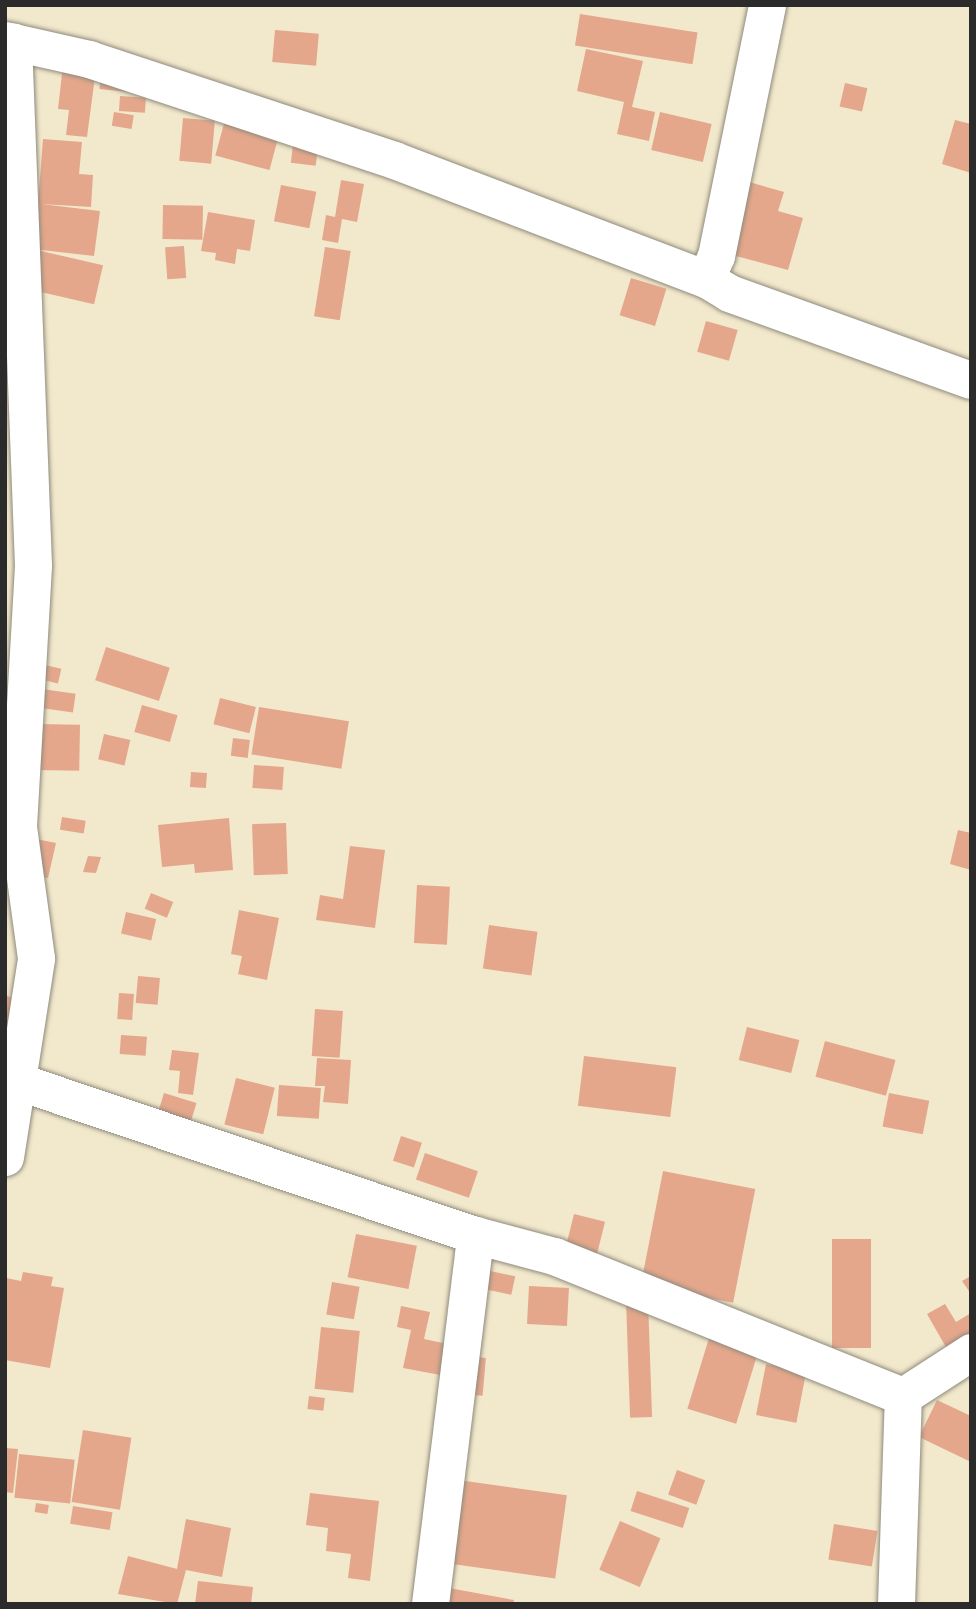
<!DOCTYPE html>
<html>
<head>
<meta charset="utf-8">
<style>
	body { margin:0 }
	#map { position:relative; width:976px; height:1609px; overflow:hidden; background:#f2e8cc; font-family:"Architects Daughter",sans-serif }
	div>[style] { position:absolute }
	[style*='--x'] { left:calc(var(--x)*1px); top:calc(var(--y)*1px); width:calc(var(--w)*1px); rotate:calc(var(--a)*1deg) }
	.building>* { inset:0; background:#e4a78c; transform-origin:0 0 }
	.roads { filter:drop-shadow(0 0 2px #8e8a7c) drop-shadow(0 0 2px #8e8a7c) }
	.minor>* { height:37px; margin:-18.5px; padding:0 18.5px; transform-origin:18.5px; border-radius:18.5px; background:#fff }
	span { translate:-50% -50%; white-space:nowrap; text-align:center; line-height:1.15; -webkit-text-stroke:5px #fcf5e5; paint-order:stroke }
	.frame { position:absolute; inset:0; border:7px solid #2b2b2b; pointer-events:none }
</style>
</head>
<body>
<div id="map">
	<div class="building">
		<div style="left:580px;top:14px;width:119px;height:32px;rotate:9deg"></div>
		<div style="left:275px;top:30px;width:44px;height:32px;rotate:5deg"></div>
		<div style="clip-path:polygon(586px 49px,643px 61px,632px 107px,655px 112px,649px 141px,617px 134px,624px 102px,577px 91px)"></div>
		<div style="clip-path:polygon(63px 65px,96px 69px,87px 137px,66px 135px,69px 110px,58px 109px)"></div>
		<div style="left:101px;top:74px;width:29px;height:15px;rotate:6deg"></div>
		<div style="left:845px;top:83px;width:23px;height:24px;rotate:13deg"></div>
		<div style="left:120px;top:96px;width:26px;height:15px;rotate:4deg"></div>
		<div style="left:114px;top:112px;width:20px;height:14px;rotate:9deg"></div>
		<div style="left:660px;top:112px;width:53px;height:39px;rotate:13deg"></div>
		<div style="left:226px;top:116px;width:56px;height:41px;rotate:15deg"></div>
		<div style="left:183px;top:118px;width:32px;height:43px;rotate:5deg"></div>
		<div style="clip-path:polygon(955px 120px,971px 124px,971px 173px,942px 164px)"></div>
		<div style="left:294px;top:137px;width:25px;height:26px;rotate:7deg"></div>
		<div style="clip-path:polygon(43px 139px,82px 142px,79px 174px,93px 175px,91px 207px,41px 204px,100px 211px,94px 256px,24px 248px,29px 202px,38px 204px)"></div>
		<div style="clip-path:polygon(341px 180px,364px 184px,357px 222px,342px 219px,338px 243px,322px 240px,326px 215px,335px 217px)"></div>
		<div style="clip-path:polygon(742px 180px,784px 192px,778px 211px,803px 218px,788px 270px,721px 252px)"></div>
		<div style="left:281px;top:185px;width:36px;height:37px;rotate:11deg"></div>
		<div style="left:163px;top:205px;width:40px;height:34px;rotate:1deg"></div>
		<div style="clip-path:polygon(208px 212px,255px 220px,250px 251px,237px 249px,235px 264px,215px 260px,216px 253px,201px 251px)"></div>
		<div style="left:184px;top:246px;width:32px;height:19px;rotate:86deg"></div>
		<div style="left:325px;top:247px;width:26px;height:70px;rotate:9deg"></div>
		<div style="left:28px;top:248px;width:77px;height:40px;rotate:13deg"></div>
		<div style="left:631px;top:278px;width:37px;height:39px;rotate:17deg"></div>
		<div style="left:706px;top:321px;width:33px;height:32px;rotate:16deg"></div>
		<div style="left:106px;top:647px;width:67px;height:35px;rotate:18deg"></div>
		<div style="left:36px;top:663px;width:26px;height:15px;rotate:13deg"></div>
		<div style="left:35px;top:688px;width:41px;height:19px;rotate:8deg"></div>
		<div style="left:220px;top:698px;width:37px;height:27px;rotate:14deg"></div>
		<div style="left:142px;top:705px;width:37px;height:28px;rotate:16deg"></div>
		<div style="left:259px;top:707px;width:91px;height:48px;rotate:9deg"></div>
		<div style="left:37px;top:724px;width:43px;height:46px;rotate:1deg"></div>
		<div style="left:104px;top:734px;width:27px;height:26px;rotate:13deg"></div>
		<div style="left:233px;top:738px;width:17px;height:18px;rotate:7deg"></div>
		<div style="left:254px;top:765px;width:30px;height:23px;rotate:4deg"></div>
		<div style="left:191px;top:772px;width:16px;height:15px;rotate:4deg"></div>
		<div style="left:62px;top:817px;width:24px;height:13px;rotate:9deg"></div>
		<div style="clip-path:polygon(229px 818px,233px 870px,195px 873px,194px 864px,162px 867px,158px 825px)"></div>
		<div style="left:286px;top:823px;width:51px;height:34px;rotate:88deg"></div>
		<div style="clip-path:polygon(958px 830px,971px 833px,971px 870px,950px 864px)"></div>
		<div style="clip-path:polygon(36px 839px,56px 843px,48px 878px,36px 876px)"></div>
		<div style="clip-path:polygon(350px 846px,385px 850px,375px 928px,316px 920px,320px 895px,343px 899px)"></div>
		<div style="clip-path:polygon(88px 856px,101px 857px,96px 873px,83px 872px)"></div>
		<div style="left:417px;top:885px;width:33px;height:58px;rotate:3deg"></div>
		<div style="left:151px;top:893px;width:24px;height:17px;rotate:22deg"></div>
		<div style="clip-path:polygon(239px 910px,279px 918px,267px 980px,238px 974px,242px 956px,231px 954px)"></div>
		<div style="left:126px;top:912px;width:31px;height:22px;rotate:13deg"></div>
		<div style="left:489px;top:925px;width:49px;height:44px;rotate:8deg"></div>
		<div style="left:138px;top:976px;width:22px;height:27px;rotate:5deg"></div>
		<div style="left:119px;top:993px;width:15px;height:26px;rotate:4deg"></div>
		<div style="clip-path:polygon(5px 995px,19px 1001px,7px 1027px,5px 1026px)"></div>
		<div style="left:315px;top:1009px;width:28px;height:47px;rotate:4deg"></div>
		<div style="left:747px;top:1027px;width:54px;height:34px;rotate:14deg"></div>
		<div style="left:121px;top:1035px;width:26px;height:19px;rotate:4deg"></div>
		<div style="left:825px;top:1041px;width:73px;height:37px;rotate:15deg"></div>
		<div style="clip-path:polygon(172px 1050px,199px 1053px,193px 1095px,178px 1093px,180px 1071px,169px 1070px)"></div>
		<div style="left:584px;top:1056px;width:93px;height:50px;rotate:7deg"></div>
		<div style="clip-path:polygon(317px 1058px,351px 1060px,348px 1104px,323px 1102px,325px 1086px,315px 1086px)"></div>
		<div style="left:236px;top:1078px;width:40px;height:48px;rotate:14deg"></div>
		<div style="left:279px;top:1085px;width:42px;height:31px;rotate:4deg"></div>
		<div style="left:164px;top:1093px;width:34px;height:26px;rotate:17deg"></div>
		<div style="left:889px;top:1093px;width:41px;height:34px;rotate:11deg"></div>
		<div style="left:401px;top:1136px;width:22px;height:26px;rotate:18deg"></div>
		<div style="left:425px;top:1153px;width:56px;height:28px;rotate:19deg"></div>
		<div style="left:663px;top:1171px;width:94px;height:116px;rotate:11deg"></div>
		<div style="left:574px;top:1214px;width:32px;height:41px;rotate:14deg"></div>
		<div style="left:356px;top:1234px;width:62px;height:44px;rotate:11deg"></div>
		<div style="left:832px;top:1239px;width:39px;height:109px"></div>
		<div style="left:481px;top:1269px;width:35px;height:19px;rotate:12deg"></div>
		<div style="clip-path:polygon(23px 1272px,53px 1277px,51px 1286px,64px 1288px,50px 1368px,5px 1360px,6px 1278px,21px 1281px)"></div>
		<div style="clip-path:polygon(971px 1276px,971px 1294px,962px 1281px)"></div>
		<div style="left:332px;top:1282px;width:28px;height:33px;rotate:10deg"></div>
		<div style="left:529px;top:1286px;width:40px;height:38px;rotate:3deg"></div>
		<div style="left:648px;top:1300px;width:117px;height:22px;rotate:88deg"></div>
		<div style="clip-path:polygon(945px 1304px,956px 1322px,971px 1313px,971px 1345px,951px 1356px,927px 1314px)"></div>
		<div style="clip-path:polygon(401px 1306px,430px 1312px,424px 1339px,457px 1346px,451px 1377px,403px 1368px,411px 1330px,397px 1327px)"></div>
		<div style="left:321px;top:1327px;width:39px;height:62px;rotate:6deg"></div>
		<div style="left:709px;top:1338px;width:51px;height:74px;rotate:17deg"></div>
		<div style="left:464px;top:1356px;width:22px;height:38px;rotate:5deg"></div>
		<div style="left:766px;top:1364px;width:41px;height:52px;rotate:11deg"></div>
		<div style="left:309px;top:1396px;width:16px;height:13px;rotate:7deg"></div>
		<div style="clip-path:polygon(937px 1400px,971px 1416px,971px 1462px,919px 1437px)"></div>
		<div style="left:83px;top:1430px;width:49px;height:73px;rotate:9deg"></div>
		<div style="clip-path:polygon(5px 1448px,18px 1449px,13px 1493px,5px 1492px)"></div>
		<div style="left:19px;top:1454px;width:56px;height:44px;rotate:6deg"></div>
		<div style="left:677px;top:1470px;width:30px;height:26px;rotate:20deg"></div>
		<div style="left:451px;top:1479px;width:117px;height:84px;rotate:8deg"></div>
		<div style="left:637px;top:1491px;width:55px;height:21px;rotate:18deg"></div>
		<div style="clip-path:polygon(310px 1493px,379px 1501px,370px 1581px,348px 1578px,351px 1554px,326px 1551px,328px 1528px,306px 1525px)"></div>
		<div style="left:36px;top:1503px;width:13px;height:9px;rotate:9deg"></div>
		<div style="left:73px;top:1506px;width:40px;height:18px;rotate:9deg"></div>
		<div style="clip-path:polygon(186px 1519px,231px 1528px,222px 1577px,186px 1570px,177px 1604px,118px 1594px,128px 1556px,177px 1569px)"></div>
		<div style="left:620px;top:1521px;width:44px;height:53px;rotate:23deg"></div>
		<div style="left:834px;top:1524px;width:44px;height:36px;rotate:9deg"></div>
		<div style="clip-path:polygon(198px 1581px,253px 1587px,251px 1604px,195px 1604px)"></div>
		<div style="clip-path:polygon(449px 1588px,514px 1600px,513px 1604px,446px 1604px)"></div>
	</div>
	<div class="roads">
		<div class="minor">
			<div style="--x:5;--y:40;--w:86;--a:12.7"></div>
			<div style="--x:89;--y:59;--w:321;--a:18.3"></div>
			<div style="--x:394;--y:160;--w:334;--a:20.9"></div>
			<div style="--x:706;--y:279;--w:27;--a:31"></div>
			<div style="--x:729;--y:293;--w:257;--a:19.8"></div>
			<div style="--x:706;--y:279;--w:25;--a:-67"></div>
			<div style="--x:716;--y:256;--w:256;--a:-78.5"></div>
			<div style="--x:5;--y:1077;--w:496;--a:18.6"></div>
			<div style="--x:475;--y:1235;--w:82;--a:14.9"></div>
			<div style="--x:554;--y:1256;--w:376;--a:21.9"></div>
			<div style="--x:5;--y:1157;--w:201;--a:-81.1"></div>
			<div style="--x:36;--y:958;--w:133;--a:-97.8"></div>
			<div style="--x:18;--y:826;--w:261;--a:-86.7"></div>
			<div style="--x:33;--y:565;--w:524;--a:-92.19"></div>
			<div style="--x:903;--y:1396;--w:81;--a:-32.9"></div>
			<div style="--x:430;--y:1604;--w:372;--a:-83"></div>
			<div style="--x:896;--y:1604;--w:208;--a:-88.1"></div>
		</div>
	</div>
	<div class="frame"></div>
</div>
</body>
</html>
